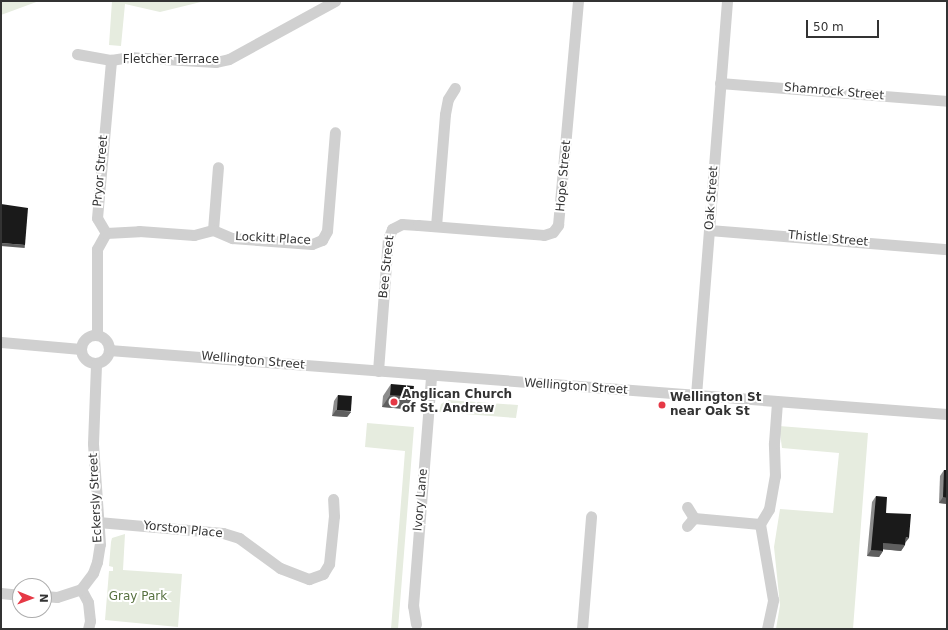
<!DOCTYPE html>
<html>
<head>
<meta charset="utf-8">
<style>
	body { margin:0 }
	#map { position:relative; width:948px; height:630px; overflow:hidden; background:#fff; font-family:"DejaVu Sans",sans-serif }
	div>[style] { position:absolute }
	[style*='--x'] { left:calc(var(--x)*1px); top:calc(var(--y)*1px); width:calc(var(--w)*1px); rotate:calc(var(--a)*1deg) }
	.green>* { inset:0; background:#e6ecdf }
	.minor>* { height:11px; margin:-5.5px; padding:0 5.5px; transform-origin:5.5px; border-radius:5.5px; background:#d0d0d0 }
	.minor>.ring { margin:-5.5px; padding:0; box-sizing:content-box; background:none; border:11px solid #d0d0d0; border-radius:50% }
	.wall>* { inset:0; background:#8c8c8c }
	.shaded-wall>* { inset:0; background:#5f5f5f; transform-origin:0 0 }
	.building>* { inset:0; background:#1a1a1a; transform-origin:0 0 }
	.dots>* { width:11px; height:11px; translate:-50% -50%; box-sizing:border-box; border:2px solid #fff; border-radius:50% }
	span { translate:-50% -50%; white-space:nowrap; text-align:center; line-height:1.15; -webkit-text-stroke:4px #fff; paint-order:stroke }
	.street-label { font-size:12px; color:#333 }
	.poi-label { font-size:12px; color:#333; font-weight:700 }
	.left { translate:0 -50%; text-align:left }
	.park-label { font-size:12px; color:#56703f }
	.frame { position:absolute; inset:0; border:2px solid #333; pointer-events:none }
	.north { position:absolute; left:12px; top:578px; width:40px; height:40px; box-sizing:border-box; background:#fff; border:1px solid #adadad; border-radius:50%; rotate:91deg; font-size:11px; font-weight:700; line-height:16px; text-align:center; color:#333 }
	.north::after { content:''; display:block; margin:auto; width:14px; height:18px; background:#e63946; clip-path:polygon(50% 0,100% 100%,50% 72%,0 100%) }
	.scale { position:absolute; left:806px; top:20px; width:73px; height:18px; box-sizing:border-box; border:2px solid #333; border-top:0; padding-left:5px; font-size:12px; line-height:14px; white-space:nowrap; color:#333; -webkit-text-stroke:3px #fff; paint-order:stroke }
</style>
</head>
<body>
<div id="map">
	<div class="green">
		<div style="clip-path:polygon(1px 1px,39px 1px,1px 15px)"></div>
		<div style="clip-path:polygon(112px 1px,205px 1px,160px 12px,125px 4px,121px 46px,109px 45px)"></div>
		<div style="clip-path:polygon(448px 400px,518px 405px,516px 418px,439px 412px,441px 404px)"></div>
		<div style="clip-path:polygon(367px 423px,414px 427px,398px 629px,391px 629px,405px 451px,365px 447px)"></div>
		<div style="clip-path:polygon(779px 426px,868px 433px,853px 629px,776px 629px,780px 605px,774px 547px,780px 509px,833px 513px,839px 453px,782px 448px)"></div>
		<div style="clip-path:polygon(125px 534px,123px 570px,182px 574px,178px 627px,105px 620px,109px 571px,113px 571px,113px 567px,109px 566px,111px 542px,112px 538px)"></div>
	</div>
	<div class="minor">
		<div style="--x:77;--y:54;--w:35;--a:10"></div>
		<div style="--x:111;--y:60;--w:18;--a:-9"></div>
		<div style="--x:129;--y:57;--w:87;--a:3.3"></div>
		<div style="--x:216;--y:62;--w:13;--a:-13"></div>
		<div style="--x:229;--y:59;--w:121;--a:-28.7"></div>
		<div style="--x:720;--y:83;--w:228;--a:4.5"></div>
		<div style="--x:436;--y:226;--w:112;--a:-85.4"></div>
		<div style="--x:445;--y:114;--w:15;--a:-79"></div>
		<div style="--x:448;--y:99;--w:13;--a:-58"></div>
		<div style="--x:213;--y:230;--w:63;--a:-85.5"></div>
		<div style="--x:709;--y:230;--w:239;--a:4.6"></div>
		<div style="--x:106;--y:233;--w:33;--a:-3"></div>
		<div style="--x:139;--y:231;--w:55;--a:4.2"></div>
		<div style="--x:194;--y:235;--w:20;--a:-15"></div>
		<div style="--x:213;--y:230;--w:21;--a:23"></div>
		<div style="--x:232;--y:238;--w:80;--a:4.3"></div>
		<div style="--x:312;--y:244;--w:11;--a:-22"></div>
		<div style="--x:322;--y:240;--w:10;--a:-61"></div>
		<div style="--x:327;--y:231;--w:99;--a:-85.4"></div>
		<div class="ring" style="left:81px;top:335px;width:17px;height:17px"></div>
		<div style="--x:97;--y:335;--w:86;--a:-90"></div>
		<div style="--x:97;--y:249;--w:18;--a:-61"></div>
		<div style="--x:106;--y:233;--w:17;--a:-121"></div>
		<div style="--x:97;--y:218;--w:159;--a:-84.9"></div>
		<div style="--x:1;--y:342;--w:80;--a:5"></div>
		<div style="--x:109;--y:350;--w:840;--a:4.37"></div>
		<div style="--x:378;--y:371;--w:132;--a:-85.7"></div>
		<div style="--x:388;--y:239;--w:11;--a:-68"></div>
		<div style="--x:392;--y:229;--w:11;--a:-27"></div>
		<div style="--x:402;--y:224;--w:16;--a:4"></div>
		<div style="--x:418;--y:225;--w:126;--a:4.5"></div>
		<div style="--x:544;--y:235;--w:9;--a:-18"></div>
		<div style="--x:553;--y:232;--w:9;--a:-54"></div>
		<div style="--x:558;--y:225;--w:225;--a:-84.9"></div>
		<div style="--x:696;--y:395;--w:395;--a:-85.5"></div>
		<div style="--x:694;--y:518;--w:66;--a:5.2"></div>
		<div style="--x:98;--y:522;--w:125;--a:5"></div>
		<div style="--x:223;--y:533;--w:17;--a:17"></div>
		<div style="--x:239;--y:538;--w:51;--a:36.2"></div>
		<div style="--x:280;--y:568;--w:31;--a:21"></div>
		<div style="--x:309;--y:579;--w:15;--a:-20"></div>
		<div style="--x:323;--y:574;--w:12;--a:-59"></div>
		<div style="--x:329;--y:564;--w:48;--a:-84.1"></div>
		<div style="--x:334;--y:516;--w:17;--a:-93"></div>
		<div style="--x:687;--y:526;--w:11;--a:-49"></div>
		<div style="--x:694;--y:518;--w:13;--a:-122"></div>
		<div style="--x:81;--y:589;--w:15;--a:62"></div>
		<div style="--x:88;--y:602;--w:19;--a:84"></div>
		<div style="--x:90;--y:621;--w:8;--a:104"></div>
		<div style="--x:1;--y:593;--w:19;--a:6"></div>
		<div style="--x:44;--y:596;--w:13;--a:4"></div>
		<div style="--x:57;--y:597;--w:25;--a:-18"></div>
		<div style="--x:81;--y:589;--w:20;--a:-53"></div>
		<div style="--x:93;--y:573;--w:12;--a:-70"></div>
		<div style="--x:97;--y:562;--w:18;--a:-81"></div>
		<div style="--x:100;--y:544;--w:101;--a:-94"></div>
		<div style="--x:93;--y:443;--w:79;--a:-87.8"></div>
		<div style="--x:416;--y:624;--w:18;--a:-99"></div>
		<div style="--x:413;--y:606;--w:231;--a:-85.5"></div>
		<div style="--x:582;--y:629;--w:113;--a:-85.4"></div>
		<div style="--x:767;--y:629;--w:30;--a:-78"></div>
		<div style="--x:773;--y:600;--w:77;--a:-99.7"></div>
		<div style="--x:760;--y:524;--w:17;--a:-59"></div>
		<div style="--x:769;--y:509;--w:34;--a:-80"></div>
		<div style="--x:775;--y:476;--w:33;--a:-92"></div>
		<div style="--x:774;--y:443;--w:41;--a:-85.8"></div>
	</div>
	<div class="wall">
		<div style="clip-path:polygon(391px 384px,413px 397px,405px 409px,382px 407px,383px 396px)"></div>
		<div style="clip-path:polygon(338px 395px,351px 412px,347px 417px,332px 416px,334px 401px)"></div>
		<div style="clip-path:polygon(944px 470px,947px 504px,939px 503px,940px 476px)"></div>
		<div style="clip-path:polygon(876px 496px,905px 543px,905px 545px,901px 551px,883px 549px,883px 551px,879px 557px,867px 556px,872px 502px)"></div>
	</div>
	<div class="shaded-wall">
		<div style="left:1px;top:243px;width:24px;height:3px;rotate:5deg"></div>
		<div style="clip-path:polygon(390px 395px,413px 397px,405px 409px,382px 407px)"></div>
		<div style="clip-path:polygon(336px 410px,351px 412px,347px 417px,332px 416px)"></div>
		<div style="clip-path:polygon(943px 497px,947px 498px,947px 504px,939px 503px)"></div>
		<div style="clip-path:polygon(906px 537px,909px 538px,905px 543px)"></div>
		<div style="clip-path:polygon(883px 543px,905px 545px,901px 551px,879px 549px)"></div>
		<div style="clip-path:polygon(871px 550px,883px 551px,879px 557px,867px 556px)"></div>
	</div>
	<div class="building">
		<div style="clip-path:polygon(1px 204px,28px 208px,25px 245px,1px 243px)"></div>
		<div style="left:391px;top:384px;width:23px;height:11px;rotate:5deg"></div>
		<div style="left:338px;top:395px;width:14px;height:15px;rotate:4deg"></div>
		<div style="clip-path:polygon(944px 470px,947px 470px,947px 498px,943px 497px)"></div>
		<div style="clip-path:polygon(876px 496px,887px 497px,886px 513px,911px 514px,909px 538px,906px 537px,905px 545px,883px 543px,883px 551px,871px 550px)"></div>
	</div>
	<div class="dots">
		<div style="left:394px;top:402px;background:#e63946"></div>
		<div style="left:662px;top:405px;background:#e63946"></div>
	</div>
	<div class="street-label">
		<span style="left:171px;top:60px">Fletcher Terrace</span>
		<span style="left:834px;top:92px;rotate:5deg">Shamrock Street</span>
		<span style="left:101px;top:171px;rotate:-85deg">Pryor Street</span>
		<span style="left:564px;top:176px;rotate:-85deg">Hope Street</span>
		<span style="left:712px;top:198px;rotate:-86deg">Oak Street</span>
		<span style="left:273px;top:239px;rotate:3deg">Lockitt Place</span>
		<span style="left:828px;top:239px;rotate:5deg">Thistle Street</span>
		<span style="left:387px;top:267px;rotate:-84deg">Bee Street</span>
		<span style="left:253px;top:361px;rotate:5deg">Wellington Street</span>
		<span style="left:576px;top:387px;rotate:4deg">Wellington Street</span>
		<span style="left:96px;top:498px;rotate:-93deg">Eckersly Street</span>
		<span style="left:421px;top:500px;rotate:-85deg">Ivory Lane</span>
		<span style="left:183px;top:530px;rotate:6deg">Yorston Place</span>
	</div>
	<div class="poi-label">
		<span class="left" style="left:402px;top:402px">Anglican Church<br>of St. Andrew</span>
		<span class="left" style="left:670px;top:405px">Wellington St<br>near Oak St</span>
	</div>
	<div class="park-label">
		<span style="left:138px;top:597px">Gray Park</span>
	</div>
	<div class="frame"></div>
	<div class="north">N</div>
	<div class="scale">50 m</div>
</div>
</body>
</html>
